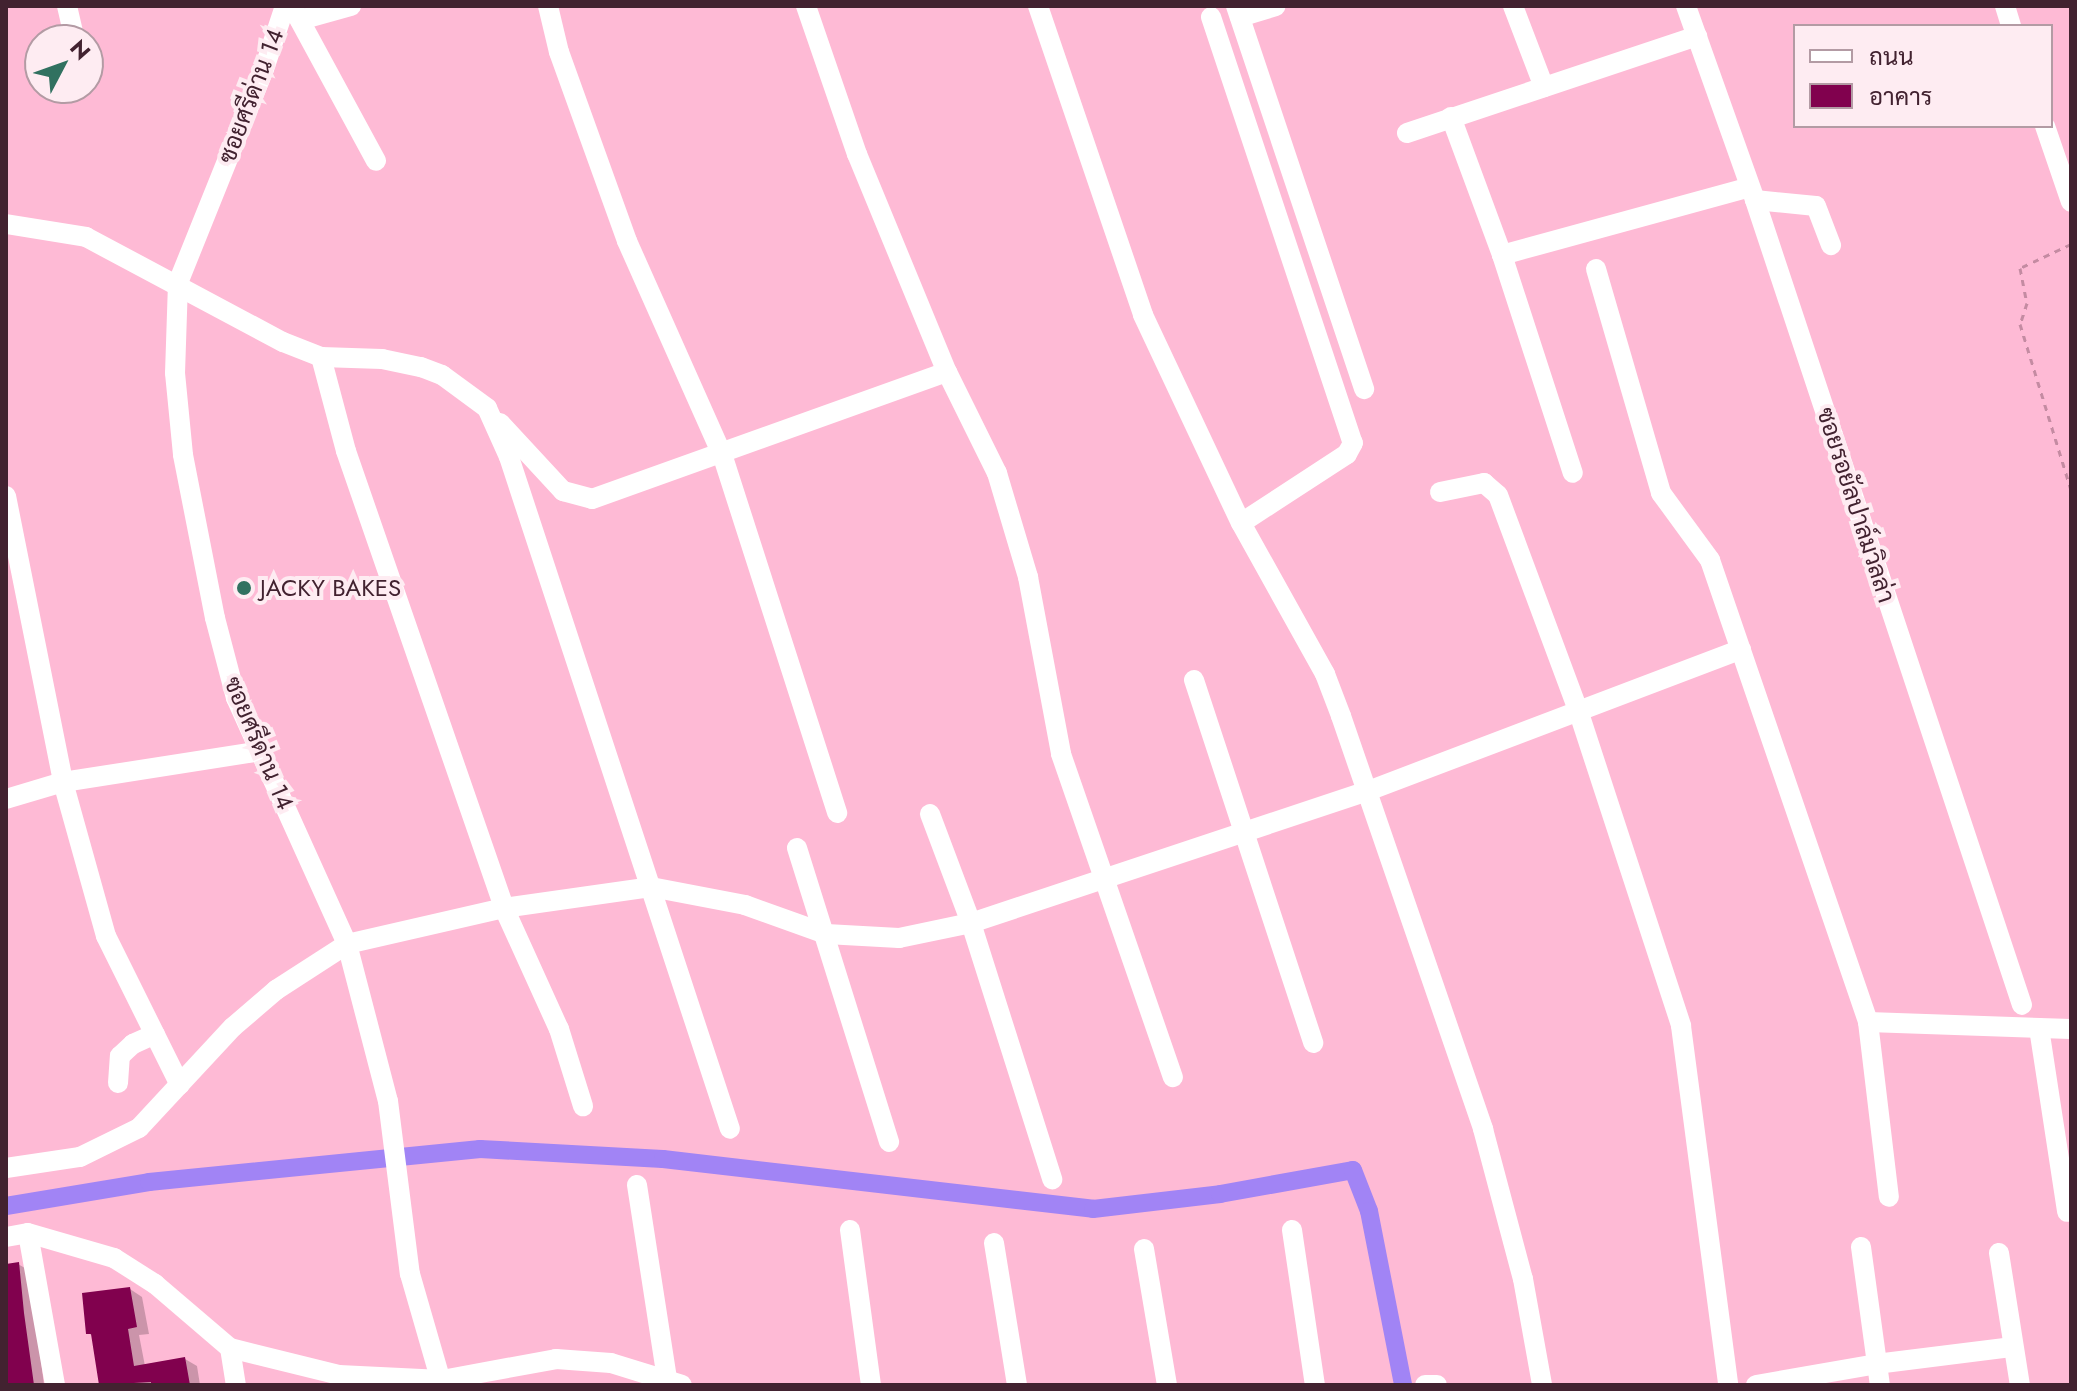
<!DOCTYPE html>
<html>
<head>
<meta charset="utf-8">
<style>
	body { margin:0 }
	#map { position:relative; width:2077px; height:1391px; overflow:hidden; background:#febad5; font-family:Jost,Sarabun,sans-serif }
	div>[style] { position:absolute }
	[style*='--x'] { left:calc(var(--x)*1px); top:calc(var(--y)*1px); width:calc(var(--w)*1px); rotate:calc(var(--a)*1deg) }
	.shadow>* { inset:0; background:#0003 }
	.canal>* { height:18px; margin:-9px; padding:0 9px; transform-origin:9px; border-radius:9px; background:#a184f5 }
	.building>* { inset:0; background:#81014e }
	.path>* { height:3px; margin-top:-1.5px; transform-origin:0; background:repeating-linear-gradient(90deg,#c48ba2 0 6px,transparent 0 12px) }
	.street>* { height:20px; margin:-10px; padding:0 10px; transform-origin:10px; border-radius:10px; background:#fff }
	.dots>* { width:22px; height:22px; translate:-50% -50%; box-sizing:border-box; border:4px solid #feecf2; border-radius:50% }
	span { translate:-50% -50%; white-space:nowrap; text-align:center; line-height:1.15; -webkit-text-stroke:8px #feecf2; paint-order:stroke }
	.street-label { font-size:24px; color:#422230 }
	.poi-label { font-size:24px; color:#422230 }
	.left { translate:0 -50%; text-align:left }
	.frame { position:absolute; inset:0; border:8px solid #422230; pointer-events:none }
	.legend { position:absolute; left:1793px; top:24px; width:260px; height:104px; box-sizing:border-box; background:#feecf2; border:2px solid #b39ba4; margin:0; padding:10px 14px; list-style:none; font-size:24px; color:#422230 }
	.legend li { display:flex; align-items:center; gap:16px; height:40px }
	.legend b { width:40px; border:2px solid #b39ba4 }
	.north { position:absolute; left:24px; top:24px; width:80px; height:80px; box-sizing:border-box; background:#feecf2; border:2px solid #b39ba4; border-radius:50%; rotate:49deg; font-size:22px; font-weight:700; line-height:32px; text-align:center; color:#422230 }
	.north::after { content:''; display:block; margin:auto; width:28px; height:36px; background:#317160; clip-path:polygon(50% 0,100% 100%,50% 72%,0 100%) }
</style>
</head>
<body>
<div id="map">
	<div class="shadow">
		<div style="clip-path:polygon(18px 1264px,30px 1271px,44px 1385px,6px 1385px,6px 1266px)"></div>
		<div style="clip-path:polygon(130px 1289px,142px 1297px,149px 1334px,139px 1335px,145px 1366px,185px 1359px,197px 1366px,200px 1385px,102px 1385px,93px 1336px,88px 1333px)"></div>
	</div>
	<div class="canal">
		<div style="--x:6;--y:1206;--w:145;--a:-9.5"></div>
		<div style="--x:149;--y:1182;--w:333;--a:-5.7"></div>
		<div style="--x:480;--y:1149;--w:183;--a:3.1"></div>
		<div style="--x:663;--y:1159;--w:433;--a:6.6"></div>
		<div style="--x:1093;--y:1209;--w:128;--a:-6.7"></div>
		<div style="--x:1220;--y:1194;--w:135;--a:-10.2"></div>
		<div style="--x:1353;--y:1170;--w:44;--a:68.7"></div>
		<div style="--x:1369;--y:1211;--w:177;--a:78.9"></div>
	</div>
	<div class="building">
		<div style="clip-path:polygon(19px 1262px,24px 1313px,34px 1385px,6px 1385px,6px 1264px)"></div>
		<div style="clip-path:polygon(130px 1287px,137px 1327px,128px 1329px,134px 1366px,185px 1357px,190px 1385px,151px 1385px,151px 1382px,99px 1385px,91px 1334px,86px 1334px,82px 1293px)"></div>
	</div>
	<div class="path">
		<div style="--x:2071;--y:244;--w:56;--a:154.8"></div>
		<div style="--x:2020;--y:268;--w:36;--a:79"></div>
		<div style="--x:2027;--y:303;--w:22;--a:108"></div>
		<div style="--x:2020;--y:324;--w:174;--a:72.9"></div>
	</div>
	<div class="street">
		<div style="--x:67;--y:6;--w:35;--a:77"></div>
		<div style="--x:285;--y:6;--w:66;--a:108.4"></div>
		<div style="--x:264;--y:69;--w:231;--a:111.9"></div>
		<div style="--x:178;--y:283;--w:90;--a:91.9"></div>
		<div style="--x:175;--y:373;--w:82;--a:84.4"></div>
		<div style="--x:183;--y:455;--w:166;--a:78.9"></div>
		<div style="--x:215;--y:618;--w:83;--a:75.3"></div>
		<div style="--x:236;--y:698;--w:270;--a:65.7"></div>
		<div style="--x:347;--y:944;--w:162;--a:75.4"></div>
		<div style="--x:388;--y:1101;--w:174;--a:82.8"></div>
		<div style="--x:410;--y:1274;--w:116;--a:73.9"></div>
		<div style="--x:292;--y:6;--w:176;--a:61.5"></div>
		<div style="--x:548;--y:6;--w:47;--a:76.6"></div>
		<div style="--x:559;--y:52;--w:201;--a:70.2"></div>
		<div style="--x:627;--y:241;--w:233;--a:66"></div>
		<div style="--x:722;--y:454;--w:377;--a:72.2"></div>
		<div style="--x:806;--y:6;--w:157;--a:71"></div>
		<div style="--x:857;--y:154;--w:236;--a:67.6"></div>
		<div style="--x:947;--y:372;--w:113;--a:63.7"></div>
		<div style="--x:997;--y:473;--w:109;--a:73.4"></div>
		<div style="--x:1028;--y:577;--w:180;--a:79.4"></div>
		<div style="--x:1061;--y:754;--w:342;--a:70.9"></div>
		<div style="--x:1038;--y:6;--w:326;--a:71.2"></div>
		<div style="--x:1143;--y:315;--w:230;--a:64.8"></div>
		<div style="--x:1241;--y:523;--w:173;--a:60.9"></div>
		<div style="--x:1325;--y:674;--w:45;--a:69.1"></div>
		<div style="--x:1341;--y:716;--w:437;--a:71"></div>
		<div style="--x:1483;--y:1129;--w:155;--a:75.1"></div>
		<div style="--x:1523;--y:1279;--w:108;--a:79.8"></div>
		<div style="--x:1236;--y:6;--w:404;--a:71.5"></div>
		<div style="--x:1513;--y:6;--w:87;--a:69.1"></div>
		<div style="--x:1686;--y:6;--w:206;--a:70.4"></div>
		<div style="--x:1755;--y:200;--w:848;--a:71.65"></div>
		<div style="--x:2005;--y:6;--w:21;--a:73"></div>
		<div style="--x:1211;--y:17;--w:449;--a:71.6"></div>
		<div style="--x:1353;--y:443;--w:13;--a:119"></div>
		<div style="--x:1347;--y:454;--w:126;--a:146.9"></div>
		<div style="--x:1240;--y:17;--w:37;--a:-17"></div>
		<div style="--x:300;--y:20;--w:53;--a:-15.4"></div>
		<div style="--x:1451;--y:117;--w:147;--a:69.7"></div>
		<div style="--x:1502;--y:255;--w:229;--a:72"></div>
		<div style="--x:2045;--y:126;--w:80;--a:71.1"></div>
		<div style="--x:1407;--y:133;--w:306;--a:-18.5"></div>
		<div style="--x:1755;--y:200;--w:61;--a:5.6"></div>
		<div style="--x:1816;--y:206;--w:42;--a:69"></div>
		<div style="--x:6;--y:224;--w:81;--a:9.2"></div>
		<div style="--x:86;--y:237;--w:223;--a:28.1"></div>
		<div style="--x:283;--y:342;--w:41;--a:21.5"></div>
		<div style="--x:321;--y:357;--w:61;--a:1.9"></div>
		<div style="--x:382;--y:359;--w:40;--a:12"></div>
		<div style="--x:421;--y:367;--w:22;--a:21"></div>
		<div style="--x:442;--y:375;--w:56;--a:36.3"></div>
		<div style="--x:487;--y:408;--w:54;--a:65.8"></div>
		<div style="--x:509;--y:457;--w:707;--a:71.8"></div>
		<div style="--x:1502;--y:255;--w:257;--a:-15.3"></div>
		<div style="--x:1596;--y:269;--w:233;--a:73.8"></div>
		<div style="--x:1661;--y:493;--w:83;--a:53.8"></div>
		<div style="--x:1710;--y:560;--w:488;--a:71.1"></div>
		<div style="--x:1868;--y:1022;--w:176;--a:83.2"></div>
		<div style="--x:321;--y:357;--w:97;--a:75.1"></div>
		<div style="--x:346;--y:451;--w:484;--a:70.9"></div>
		<div style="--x:504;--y:908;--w:133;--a:65.6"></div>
		<div style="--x:559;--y:1029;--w:81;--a:72.7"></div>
		<div style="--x:500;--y:423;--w:93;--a:47.2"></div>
		<div style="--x:563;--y:491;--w:30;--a:15"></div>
		<div style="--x:592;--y:499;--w:377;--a:-19.7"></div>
		<div style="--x:1440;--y:492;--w:45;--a:-11.6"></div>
		<div style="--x:1484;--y:483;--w:18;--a:41"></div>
		<div style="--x:1498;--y:495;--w:229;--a:69.6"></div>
		<div style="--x:1578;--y:710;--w:332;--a:71.9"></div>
		<div style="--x:1681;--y:1026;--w:362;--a:82.5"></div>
		<div style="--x:6;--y:496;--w:292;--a:78.7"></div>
		<div style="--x:63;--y:782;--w:160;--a:74.4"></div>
		<div style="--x:106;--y:936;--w:166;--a:63.6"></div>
		<div style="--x:1194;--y:680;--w:382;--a:71.8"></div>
		<div style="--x:6;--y:799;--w:59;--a:-16.6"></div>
		<div style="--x:63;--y:782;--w:199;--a:-8.9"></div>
		<div style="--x:930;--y:814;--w:116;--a:69.4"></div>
		<div style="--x:971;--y:923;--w:269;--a:72.4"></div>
		<div style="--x:797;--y:848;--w:308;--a:72.6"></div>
		<div style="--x:1868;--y:1022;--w:203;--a:2"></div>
		<div style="--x:2039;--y:1028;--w:186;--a:81.3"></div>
		<div style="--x:118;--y:1083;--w:27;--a:-86"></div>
		<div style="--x:120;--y:1056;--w:18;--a:-43"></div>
		<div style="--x:133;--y:1044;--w:24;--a:-24"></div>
		<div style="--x:6;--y:1168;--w:75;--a:-8.5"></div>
		<div style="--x:80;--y:1157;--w:66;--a:-26.2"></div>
		<div style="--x:139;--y:1128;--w:138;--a:-47.1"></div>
		<div style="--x:233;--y:1027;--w:57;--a:-40.7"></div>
		<div style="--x:276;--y:990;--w:85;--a:-32.9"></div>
		<div style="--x:347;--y:944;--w:161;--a:-12.9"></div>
		<div style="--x:504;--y:908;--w:148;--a:-8.1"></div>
		<div style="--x:651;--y:887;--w:96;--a:10.8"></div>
		<div style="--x:745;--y:905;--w:86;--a:19.7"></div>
		<div style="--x:826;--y:934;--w:73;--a:3.1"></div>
		<div style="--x:899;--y:938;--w:74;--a:-11.8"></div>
		<div style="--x:971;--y:923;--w:418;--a:-18.4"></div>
		<div style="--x:1368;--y:791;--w:399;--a:-20.8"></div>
		<div style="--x:637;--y:1185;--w:202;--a:81.2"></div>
		<div style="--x:850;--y:1230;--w:156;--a:82.3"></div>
		<div style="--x:1292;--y:1230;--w:157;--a:81.6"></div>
		<div style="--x:6;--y:1237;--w:22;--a:-10"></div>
		<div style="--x:994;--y:1243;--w:144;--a:80.8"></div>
		<div style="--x:1861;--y:1247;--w:139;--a:82.2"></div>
		<div style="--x:1144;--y:1249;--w:138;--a:80.4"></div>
		<div style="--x:1999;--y:1253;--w:134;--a:81"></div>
		<div style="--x:230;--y:1348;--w:37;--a:81"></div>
		<div style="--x:55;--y:1385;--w:154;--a:-100.1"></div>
		<div style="--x:28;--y:1233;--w:90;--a:16.2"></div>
		<div style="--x:114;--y:1258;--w:49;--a:32.4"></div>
		<div style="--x:155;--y:1284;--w:99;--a:40.5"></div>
		<div style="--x:230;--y:1348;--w:112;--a:13.9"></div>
		<div style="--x:339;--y:1375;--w:103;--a:2.8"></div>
		<div style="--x:442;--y:1380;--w:116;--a:-10.4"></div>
		<div style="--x:556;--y:1359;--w:55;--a:4.2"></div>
		<div style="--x:611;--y:1363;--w:74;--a:17.2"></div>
		<div style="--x:1425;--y:1385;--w:12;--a:0"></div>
		<div style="--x:1756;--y:1385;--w:122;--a:-9.9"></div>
		<div style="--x:1876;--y:1364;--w:138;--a:-7.1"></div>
	</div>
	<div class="dots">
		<div style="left:244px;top:588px;background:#317160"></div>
	</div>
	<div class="street-label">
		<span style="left:251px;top:96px;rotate:-69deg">ซอยศรีด่าน 14</span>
		<span style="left:1856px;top:505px;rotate:72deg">ซอยรอยัลปาล์มวิลล่า</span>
		<span style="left:259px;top:743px;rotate:67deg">ซอยศรีด่าน 14</span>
	</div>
	<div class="poi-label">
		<span class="left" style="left:260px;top:588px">JACKY BAKES</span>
	</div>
	<div class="frame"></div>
	<ul class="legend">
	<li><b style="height:10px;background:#fff"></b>ถนน</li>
	<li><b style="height:22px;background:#81014e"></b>อาคาร</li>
	</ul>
	<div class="north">N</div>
</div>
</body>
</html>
